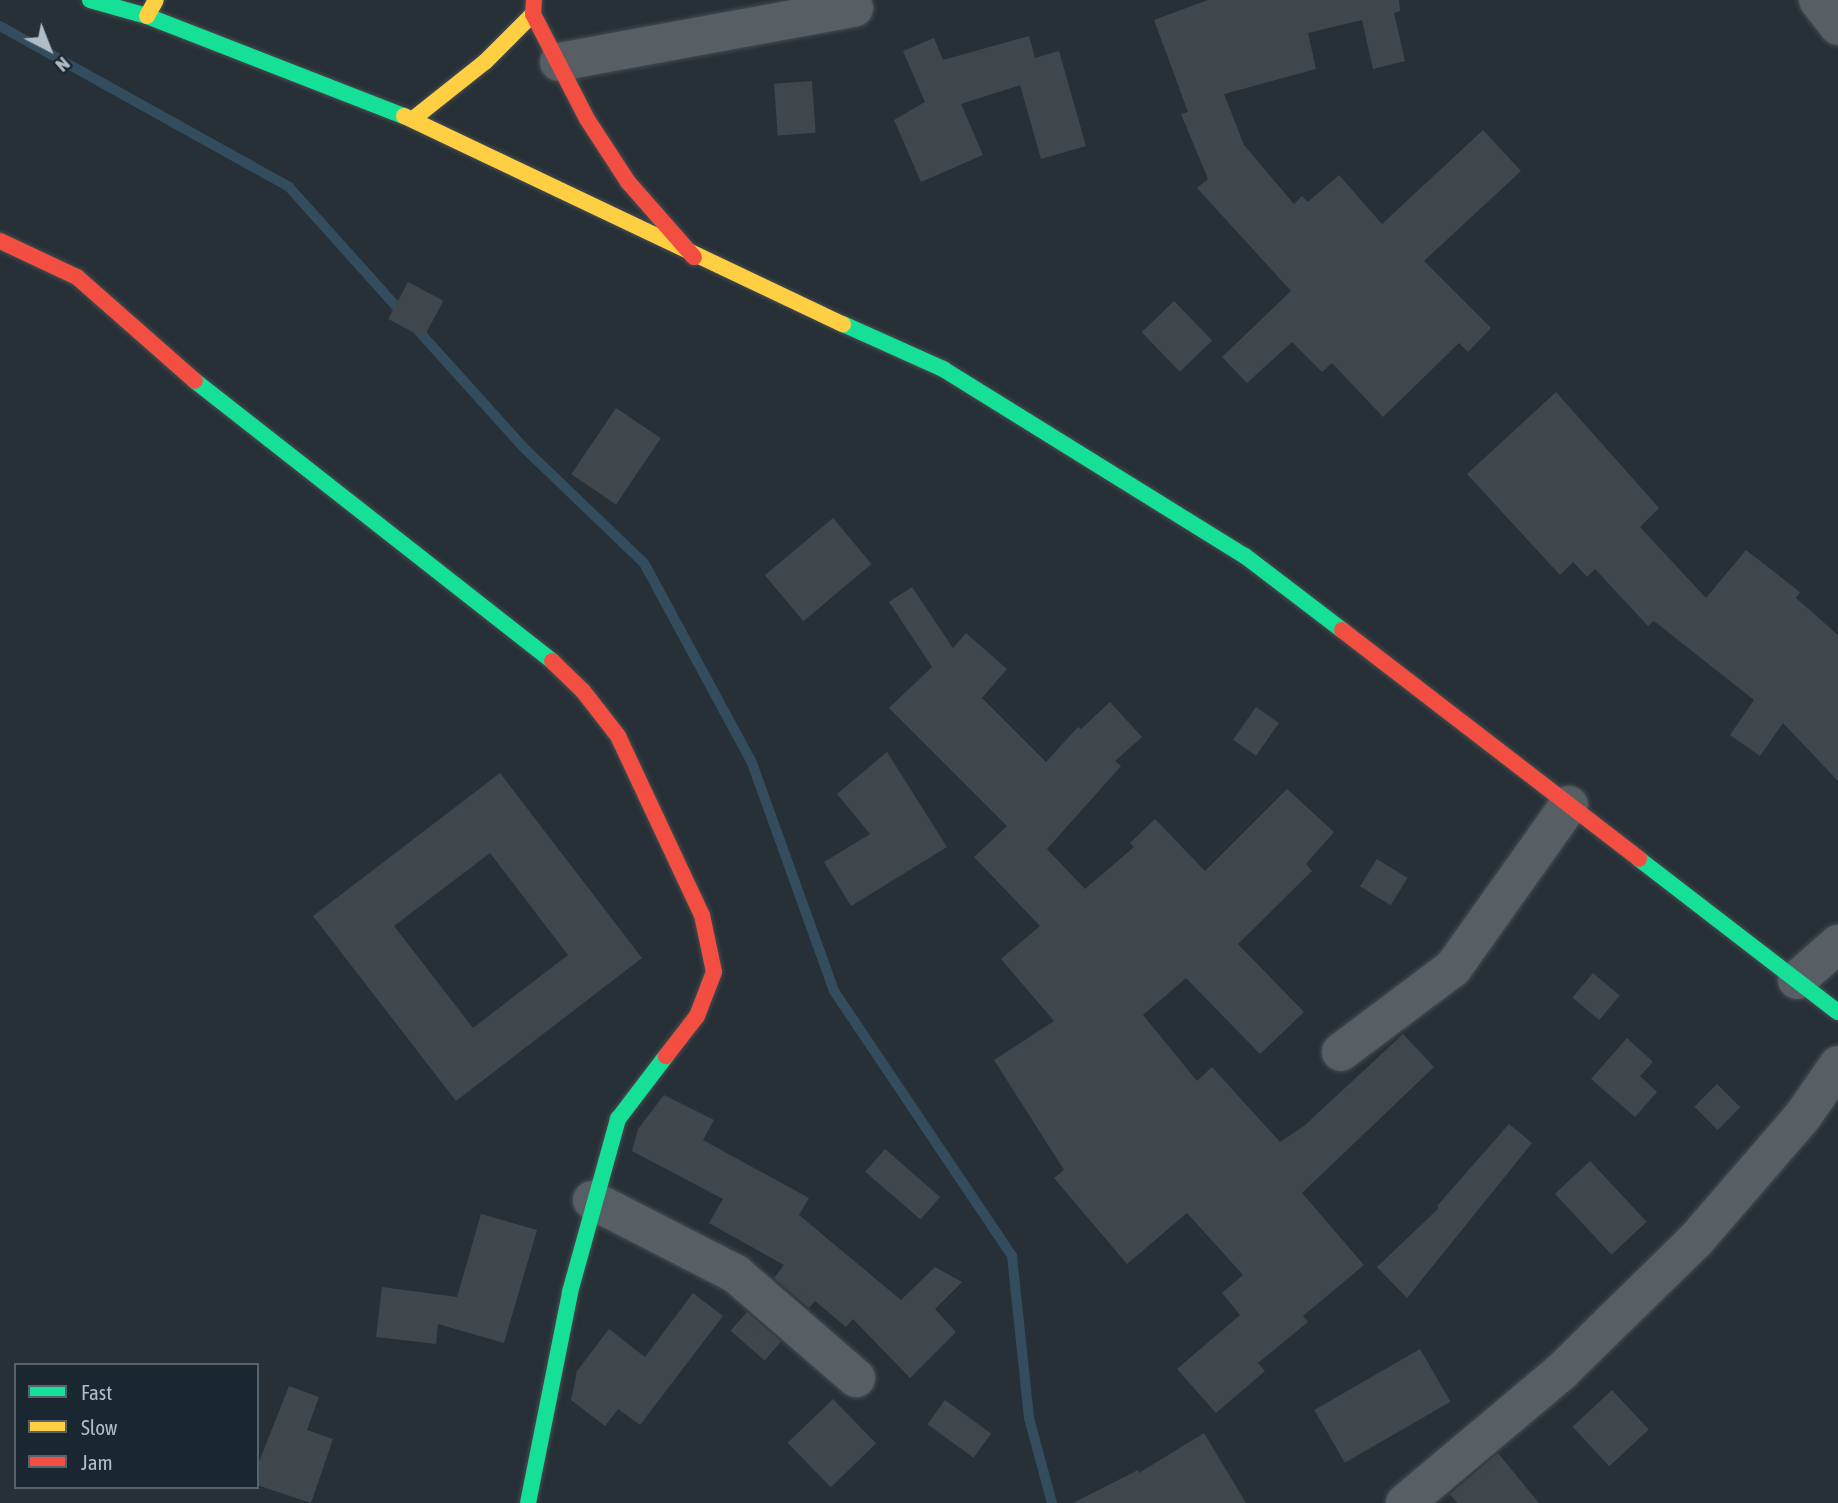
<!DOCTYPE html>
<html>
<head>
<meta charset="utf-8">
<style>
	body { margin:0 }
	#map { position:relative; width:1838px; height:1503px; overflow:hidden; background:#273036; font-family:"Asap Condensed",sans-serif }
	div>[style] { position:absolute }
	[style*='--x'] { left:calc(var(--x)*1px); top:calc(var(--y)*1px); width:calc(var(--w)*1px); rotate:calc(var(--a)*1deg) }
	.stream>* { height:10px; margin:-5px; padding:0 5px; transform-origin:5px; border-radius:5px; background:#334d5f }
	.building>* { inset:0; background:#3f474c; transform-origin:0 0 }
	.roads { filter:drop-shadow(0 0 2px #454c50) drop-shadow(0 0 2px #454c50) }
	.street>* { height:38px; margin:-19px; padding:0 19px; transform-origin:19px; border-radius:19px; background:#575e64 }
	.fast>* { height:16px; margin:-8px; padding:0 8px; transform-origin:8px; border-radius:8px; background:#16e098 }
	.slow>* { height:16px; margin:-8px; padding:0 8px; transform-origin:8px; border-radius:8px; background:#ffcf43 }
	.jam>* { height:16px; margin:-8px; padding:0 8px; transform-origin:8px; border-radius:8px; background:#f24e42 }
	span { translate:-50% -50%; white-space:nowrap; text-align:center; line-height:1.15; -webkit-text-stroke:5px #1a2730; paint-order:stroke }
	.legend { position:absolute; left:14px; top:1363px; width:245px; height:126px; box-sizing:border-box; background:#1a2730; border:2px solid #56636d; margin:0; padding:9px 12px; list-style:none; font-size:21px; color:#b0bdc8 }
	.legend li { display:flex; align-items:center; gap:14px; height:35px }
	.legend b { width:35px; border:2px solid #56636d }
	.north { position:absolute; left:14px; top:14px; width:70px; height:70px; -webkit-text-stroke:5px #1a2730; paint-order:stroke; rotate:138deg; font-size:19px; font-weight:700; line-height:28px; text-align:center; color:#b0bdc8 }
	.north::after { content:''; display:block; margin:auto; width:24px; height:32px; background:#b0bdc8; clip-path:polygon(50% 0,100% 100%,50% 72%,0 100%) }
</style>
</head>
<body>
<div id="map">
	<div class="stream">
		<div style="--x:0;--y:26;--w:331;--a:29.1"></div>
		<div style="--x:289;--y:187;--w:172;--a:48.1"></div>
		<div style="--x:415;--y:327;--w:161;--a:48"></div>
		<div style="--x:523;--y:447;--w:168;--a:43.8"></div>
		<div style="--x:644;--y:563;--w:227;--a:61.6"></div>
		<div style="--x:752;--y:763;--w:242;--a:70.2"></div>
		<div style="--x:834;--y:991;--w:319;--a:56.1"></div>
		<div style="--x:1012;--y:1256;--w:163;--a:84"></div>
		<div style="--x:1029;--y:1418;--w:88;--a:74.9"></div>
	</div>
	<div class="building">
		<div style="clip-path:polygon(1208px 0,1399px 0,1400px 11px,1394px 13px,1405px 61px,1373px 69px,1362px 20px,1308px 33px,1316px 69px,1224px 94px,1244px 145px,1294px 204px,1302px 196px,1308px 202px,1339px 175px,1382px 224px,1483px 130px,1521px 171px,1424px 261px,1491px 328px,1468px 352px,1459px 343px,1383px 417px,1332px 363px,1322px 372px,1292px 342px,1247px 383px,1222px 357px,1291px 291px,1197px 188px,1208px 179px,1181px 114px,1188px 112px,1154px 20px)"></div>
		<div style="clip-path:polygon(1029px 36px,1035px 58px,1059px 51px,1086px 146px,1041px 159px,1020px 85px,961px 104px,983px 155px,921px 182px,894px 120px,925px 102px,903px 51px,934px 38px,943px 60px)"></div>
		<div style="left:812px;top:81px;width:52px;height:38px;rotate:86deg"></div>
		<div style="left:408px;top:282px;width:40px;height:42px;rotate:28deg"></div>
		<div style="left:1174px;top:301px;width:55px;height:45px;rotate:46deg"></div>
		<div style="clip-path:polygon(1556px 392px,1659px 508px,1640px 527px,1706px 598px,1746px 550px,1800px 592px,1796px 598px,1838px 635px,1838px 781px,1783px 723px,1760px 756px,1730px 735px,1754px 700px,1654px 621px,1648px 626px,1595px 569px,1587px 577px,1573px 562px,1560px 575px,1467px 474px)"></div>
		<div style="left:616px;top:408px;width:54px;height:80px;rotate:34deg"></div>
		<div style="left:833px;top:518px;width:60px;height:89px;rotate:50deg"></div>
		<div style="clip-path:polygon(912px 587px,953px 648px,966px 633px,1007px 669px,982px 698px,1046px 762px,1078px 727px,1081px 729px,1110px 702px,1142px 737px,1115px 761px,1121px 766px,1047px 849px,1085px 889px,1134px 847px,1130px 843px,1155px 819px,1205px 871px,1287px 789px,1334px 832px,1306px 864px,1312px 871px,1238px 944px,1304px 1012px,1260px 1054px,1186px 978px,1143px 1015px,1197px 1081px,1212px 1067px,1280px 1142px,1304px 1126px,1403px 1034px,1434px 1067px,1302px 1193px,1364px 1265px,1303px 1316px,1308px 1322px,1258px 1363px,1265px 1371px,1216px 1413px,1177px 1369px,1240px 1315px,1222px 1293px,1243px 1275px,1187px 1213px,1127px 1264px,1054px 1178px,1064px 1170px,994px 1060px,1054px 1021px,1001px 959px,1040px 926px,974px 857px,1007px 826px,889px 708px,932px 667px,889px 602px)"></div>
		<div style="left:1256px;top:707px;width:28px;height:40px;rotate:35deg"></div>
		<div style="clip-path:polygon(887px 752px,947px 847px,851px 906px,824px 862px,870px 834px,837px 794px)"></div>
		<div style="clip-path:polygon(evenodd,500px 773px,642px 958px,456px 1101px,313px 916px,500px 773px,490px 853px,568px 955px,473px 1028px,394px 926px,490px 853px)"></div>
		<div style="left:1377px;top:859px;width:36px;height:32px;rotate:32deg"></div>
		<div style="left:1593px;top:973px;width:35px;height:32px;rotate:40deg"></div>
		<div style="clip-path:polygon(1627px 1038px,1653px 1062px,1640px 1076px,1657px 1092px,1635px 1117px,1591px 1079px)"></div>
		<div style="left:1717px;top:1084px;width:33px;height:32px;rotate:45deg"></div>
		<div style="clip-path:polygon(664px 1095px,714px 1120px,703px 1140px,809px 1198px,799px 1215px,901px 1300px,935px 1267px,962px 1282px,935px 1309px,956px 1332px,910px 1378px,853px 1319px,846px 1327px,815px 1301px,809px 1308px,774px 1278px,784px 1265px,709px 1223px,723px 1199px,632px 1151px,638px 1129px)"></div>
		<div style="clip-path:polygon(1509px 1124px,1532px 1143px,1407px 1298px,1377px 1267px,1439px 1208px,1437px 1206px)"></div>
		<div style="left:885px;top:1149px;width:73px;height:30px;rotate:41deg"></div>
		<div style="left:1590px;top:1161px;width:83px;height:48px;rotate:47deg"></div>
		<div style="clip-path:polygon(481px 1214px,537px 1230px,504px 1343px,438px 1324px,436px 1344px,376px 1337px,382px 1287px,457px 1297px)"></div>
		<div style="clip-path:polygon(693px 1293px,723px 1316px,640px 1425px,618px 1409px,605px 1426px,571px 1400px,577px 1371px,609px 1329px,645px 1357px)"></div>
		<div style="left:747px;top:1312px;width:45px;height:25px;rotate:41deg"></div>
		<div style="left:1420px;top:1349px;width:61px;height:122px;rotate:60deg"></div>
		<div style="clip-path:polygon(289px 1386px,319px 1397px,307px 1430px,333px 1439px,311px 1503px,257px 1485px,257px 1467px)"></div>
		<div style="left:1612px;top:1390px;width:54px;height:54px;rotate:47deg"></div>
		<div style="left:833px;top:1399px;width:62px;height:63px;rotate:46deg"></div>
		<div style="left:945px;top:1400px;width:57px;height:30px;rotate:36deg"></div>
		<div style="clip-path:polygon(1204px 1433px,1246px 1503px,1073px 1503px,1138px 1470px,1139px 1473px)"></div>
		<div style="clip-path:polygon(1498px 1453px,1539px 1503px,1457px 1503px,1450px 1494px)"></div>
	</div>
	<div class="roads">
		<div class="street">
			<div style="--x:1818;--y:0;--w:33;--a:52"></div>
			<div style="--x:559;--y:62;--w:300;--a:-10.4"></div>
			<div style="--x:1797;--y:980;--w:55;--a:-41.3"></div>
			<div style="--x:1341;--y:1052;--w:140;--a:-36.9"></div>
			<div style="--x:1453;--y:968;--w:200;--a:-54.6"></div>
			<div style="--x:592;--y:1200;--w:162;--a:27.2"></div>
			<div style="--x:736;--y:1274;--w:159;--a:40.9"></div>
			<div style="--x:1405;--y:1503;--w:204;--a:-40"></div>
			<div style="--x:1561;--y:1372;--w:187;--a:-44.4"></div>
			<div style="--x:1695;--y:1241;--w:165;--a:-49.2"></div>
			<div style="--x:1803;--y:1116;--w:62;--a:-55.5"></div>
		</div>
		<div class="fast">
			<div style="--x:90;--y:0;--w:59;--a:15.7"></div>
			<div style="--x:147;--y:16;--w:276;--a:21.3"></div>
			<div style="--x:843;--y:324;--w:110;--a:24.2"></div>
			<div style="--x:943;--y:369;--w:355;--a:31.8"></div>
			<div style="--x:1245;--y:556;--w:122;--a:37.3"></div>
			<div style="--x:195;--y:381;--w:454;--a:38.1"></div>
			<div style="--x:1639;--y:859;--w:251;--a:37.6"></div>
			<div style="--x:528;--y:1503;--w:215;--a:-78.7"></div>
			<div style="--x:570;--y:1292;--w:180;--a:-74.5"></div>
			<div style="--x:618;--y:1119;--w:79;--a:-52.7"></div>
		</div>
		<div class="slow">
			<div style="--x:147;--y:16;--w:18;--a:-61"></div>
			<div style="--x:404;--y:116;--w:486;--a:25.4"></div>
			<div style="--x:413;--y:119;--w:92;--a:-38.4"></div>
			<div style="--x:485;--y:62;--w:68;--a:-45"></div>
		</div>
		<div class="jam">
			<div style="--x:534;--y:0;--w:14;--a:94"></div>
			<div style="--x:533;--y:14;--w:118;--a:62.8"></div>
			<div style="--x:587;--y:119;--w:75;--a:56.9"></div>
			<div style="--x:628;--y:182;--w:100;--a:48.7"></div>
			<div style="--x:0;--y:241;--w:85;--a:25.1"></div>
			<div style="--x:77;--y:277;--w:157;--a:41.4"></div>
			<div style="--x:1342;--y:630;--w:375;--a:37.6"></div>
			<div style="--x:552;--y:661;--w:43;--a:44.1"></div>
			<div style="--x:583;--y:691;--w:57;--a:52.1"></div>
			<div style="--x:618;--y:736;--w:198;--a:64.9"></div>
			<div style="--x:702;--y:915;--w:58;--a:78.1"></div>
			<div style="--x:714;--y:972;--w:47;--a:111.1"></div>
			<div style="--x:697;--y:1016;--w:51;--a:127.8"></div>
		</div>
	</div>
	<ul class="legend">
	<li><b style="height:9px;background:#16e098"></b>Fast</li>
	<li><b style="height:9px;background:#ffcf43"></b>Slow</li>
	<li><b style="height:9px;background:#f24e42"></b>Jam</li>
	</ul>
	<div class="north">N</div>
</div>
</body>
</html>
